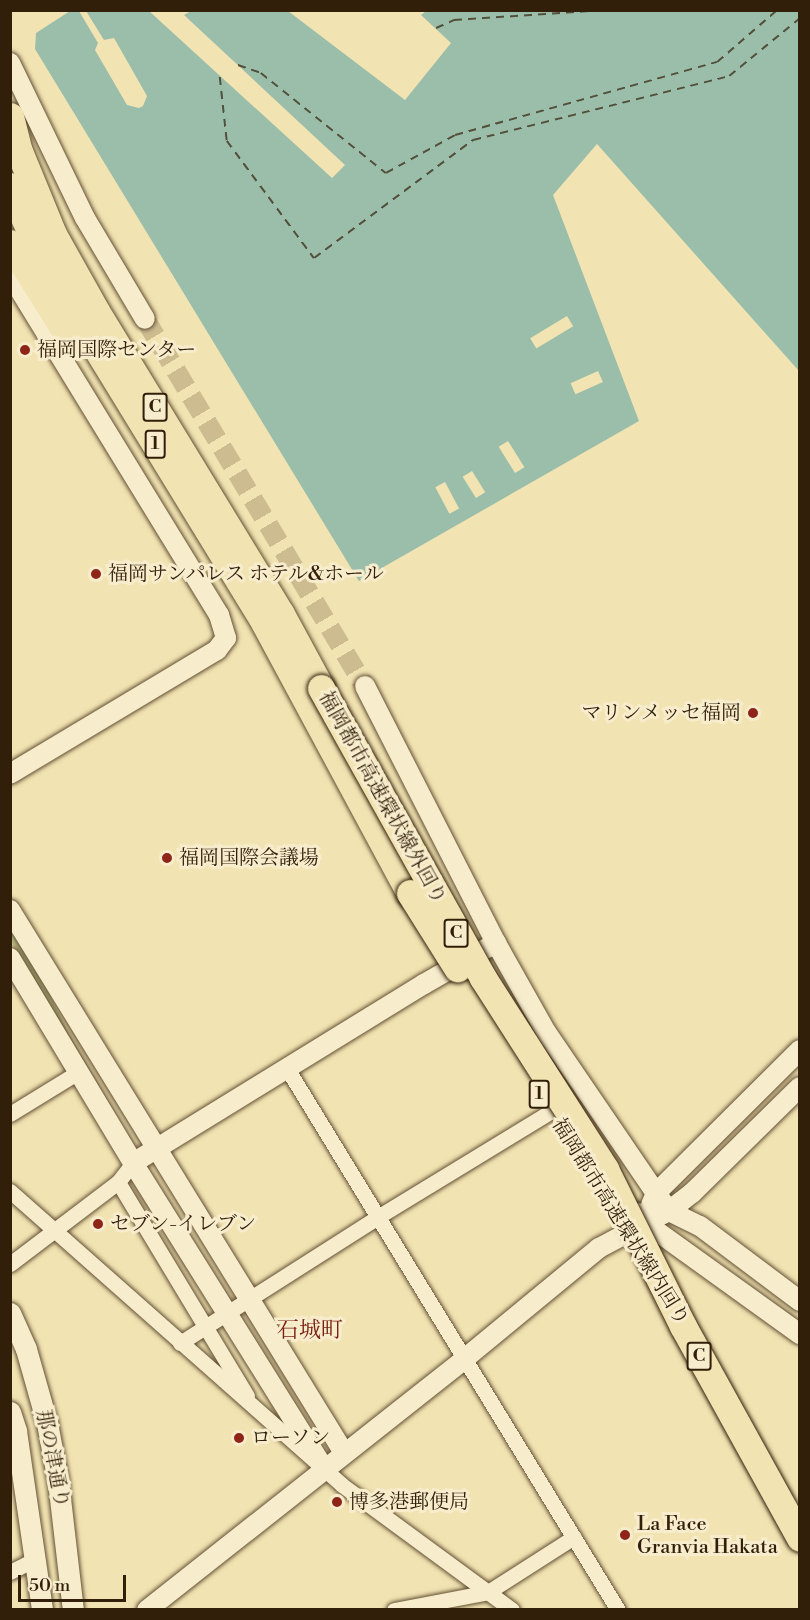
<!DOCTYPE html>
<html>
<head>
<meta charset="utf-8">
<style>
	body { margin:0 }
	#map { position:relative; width:810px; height:1620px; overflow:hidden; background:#f2e3b2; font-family:"Libre Bodoni","Noto Serif JP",serif }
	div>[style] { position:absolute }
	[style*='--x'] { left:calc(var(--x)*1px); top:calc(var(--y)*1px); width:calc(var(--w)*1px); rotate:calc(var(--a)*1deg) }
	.green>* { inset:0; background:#bfc389 }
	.water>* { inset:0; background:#9bbeaa }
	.pier>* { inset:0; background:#f2e3b2; transform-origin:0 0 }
	.ferry>* { height:1.5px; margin-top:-0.75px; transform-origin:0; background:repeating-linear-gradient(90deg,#524f3a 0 8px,transparent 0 14px) }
	.tertiary-tunnel>* { height:20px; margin-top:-10px; transform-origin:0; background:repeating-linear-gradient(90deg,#ccbc90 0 20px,transparent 0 30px) }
	.roads { filter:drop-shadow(0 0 2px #625034) drop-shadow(0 0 2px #625034) }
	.minor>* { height:15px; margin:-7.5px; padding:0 7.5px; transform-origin:7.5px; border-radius:7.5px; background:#f7edcd }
	.tertiary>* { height:20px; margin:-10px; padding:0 10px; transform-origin:10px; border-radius:10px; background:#f7edcd }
	.secondary>* { height:21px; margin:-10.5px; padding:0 10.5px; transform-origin:10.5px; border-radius:10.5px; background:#f7edcd }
	.motorway>* { height:27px; margin:-13.5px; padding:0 13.5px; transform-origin:13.5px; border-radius:13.5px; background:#f2e3b2 }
	.bridges { filter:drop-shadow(0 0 2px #321f0a) drop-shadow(0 0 2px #321f0a) }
	.motorway-bridge>* { height:27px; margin:-13.5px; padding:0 13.5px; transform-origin:13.5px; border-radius:13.5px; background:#f2e3b2 }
	.dots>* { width:16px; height:16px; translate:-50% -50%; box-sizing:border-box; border:3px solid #f7edcd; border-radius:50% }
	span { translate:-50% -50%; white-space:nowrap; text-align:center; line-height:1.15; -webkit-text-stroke:6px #f7edcd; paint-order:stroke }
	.shield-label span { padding:2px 4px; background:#f7edcd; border:2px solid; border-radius:4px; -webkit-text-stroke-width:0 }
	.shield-label { font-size:18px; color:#321f0a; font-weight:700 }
	.poi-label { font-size:20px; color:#321f0a }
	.left { translate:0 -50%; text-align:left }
	.right { translate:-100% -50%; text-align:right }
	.street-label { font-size:20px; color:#321f0a }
	.quarter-label { font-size:22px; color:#7a1f14 }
	.frame { position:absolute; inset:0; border:12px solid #321f0a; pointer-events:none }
	.scale { position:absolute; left:18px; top:1575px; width:108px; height:27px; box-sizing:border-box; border:3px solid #321f0a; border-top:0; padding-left:8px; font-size:18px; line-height:21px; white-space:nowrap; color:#321f0a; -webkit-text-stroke:4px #f7edcd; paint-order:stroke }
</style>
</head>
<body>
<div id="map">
	<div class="green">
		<div style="clip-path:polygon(11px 927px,41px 977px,69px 1034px,120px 1121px,11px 942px)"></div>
	</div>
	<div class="water">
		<div style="clip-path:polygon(70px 11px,288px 11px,405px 100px,451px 43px,421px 15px,426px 11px,799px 11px,799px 371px,597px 144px,553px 195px,639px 421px,359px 581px,35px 49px,36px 33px)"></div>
	</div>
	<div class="pier">
		<div style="clip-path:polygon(79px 11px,86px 11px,104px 40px,114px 38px,147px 96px,143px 106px,139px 108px,127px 105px,95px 50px,98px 43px)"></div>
		<div style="clip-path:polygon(149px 11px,191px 11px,184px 15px,345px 165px,332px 178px)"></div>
		<div style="left:567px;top:316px;width:12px;height:43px;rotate:59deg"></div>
		<div style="left:598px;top:371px;width:12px;height:30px;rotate:66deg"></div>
		<div style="left:508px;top:441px;width:31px;height:11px;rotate:58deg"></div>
		<div style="left:472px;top:471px;width:25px;height:11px;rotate:58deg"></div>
		<div style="left:445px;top:482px;width:30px;height:11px;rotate:62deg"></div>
	</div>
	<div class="ferry">
		<div style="--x:436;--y:28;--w:20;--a:-24"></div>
		<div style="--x:454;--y:20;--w:151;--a:-3.8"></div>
		<div style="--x:238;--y:65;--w:24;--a:19"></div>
		<div style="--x:261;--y:73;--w:160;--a:38.7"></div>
		<div style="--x:386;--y:173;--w:79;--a:-28.8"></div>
		<div style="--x:455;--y:135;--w:272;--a:-15.6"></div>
		<div style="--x:717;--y:62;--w:79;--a:-40.9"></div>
		<div style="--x:220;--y:77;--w:64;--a:83.8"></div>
		<div style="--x:227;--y:141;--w:146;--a:53.4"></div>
		<div style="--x:314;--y:258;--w:198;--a:-36.6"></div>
		<div style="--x:473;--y:140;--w:264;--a:-14"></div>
		<div style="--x:729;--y:76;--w:92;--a:-39.2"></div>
	</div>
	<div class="tertiary-tunnel">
		<div style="--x:145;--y:319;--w:428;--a:59.1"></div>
	</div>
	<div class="roads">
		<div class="minor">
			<div style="--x:288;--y:1070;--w:633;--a:58.57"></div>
			<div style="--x:10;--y:1114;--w:82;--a:-31.6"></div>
			<div style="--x:118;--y:1182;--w:250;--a:58.9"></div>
			<div style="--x:10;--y:1191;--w:443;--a:41.5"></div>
			<div style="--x:342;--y:1485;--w:211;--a:36.3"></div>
			<div style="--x:10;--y:1264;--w:136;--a:-37.2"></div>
			<div style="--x:118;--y:1182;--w:24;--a:-52"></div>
			<div style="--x:180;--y:1343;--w:232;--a:-32.5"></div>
			<div style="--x:376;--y:1218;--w:217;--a:-31.4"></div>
			<div style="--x:10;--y:1572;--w:27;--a:-27"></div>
			<div style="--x:394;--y:1610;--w:96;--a:-10.8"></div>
			<div style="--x:488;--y:1592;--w:102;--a:-32.6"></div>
		</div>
		<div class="tertiary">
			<div style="--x:10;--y:63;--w:172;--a:64.2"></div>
			<div style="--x:85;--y:218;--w:117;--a:59.3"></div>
			<div style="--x:10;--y:274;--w:400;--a:58.5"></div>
			<div style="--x:219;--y:615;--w:24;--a:73"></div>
			<div style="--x:226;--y:638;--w:15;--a:127"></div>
			<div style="--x:217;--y:650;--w:241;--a:149.1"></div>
			<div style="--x:365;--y:686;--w:288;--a:63"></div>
			<div style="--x:496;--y:943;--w:102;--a:60.7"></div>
			<div style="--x:546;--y:1032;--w:195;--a:55.7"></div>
			<div style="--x:656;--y:1193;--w:22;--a:54"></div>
			<div style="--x:669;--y:1211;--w:34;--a:26"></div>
			<div style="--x:700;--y:1226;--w:125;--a:36.9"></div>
			<div style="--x:10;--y:910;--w:637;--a:58.4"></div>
			<div style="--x:10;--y:958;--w:239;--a:59"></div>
			<div style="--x:133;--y:1163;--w:361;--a:58"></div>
			<div style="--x:133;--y:1163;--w:342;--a:-31.6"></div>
			<div style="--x:424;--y:984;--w:83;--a:-29.7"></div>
			<div style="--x:651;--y:1205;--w:13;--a:-67"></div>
			<div style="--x:656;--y:1193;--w:203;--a:-44.8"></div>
			<div style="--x:638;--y:1213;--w:11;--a:56"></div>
			<div style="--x:644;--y:1222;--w:192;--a:35.7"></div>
			<div style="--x:147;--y:1610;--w:403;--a:-38.3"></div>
			<div style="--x:463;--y:1360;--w:176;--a:-39.5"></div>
			<div style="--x:599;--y:1248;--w:79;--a:-27.9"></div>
			<div style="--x:669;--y:1211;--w:29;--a:-38"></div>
			<div style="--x:692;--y:1193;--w:151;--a:-44.5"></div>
		</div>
		<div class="secondary">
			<div style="--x:10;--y:1313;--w:39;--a:66"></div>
			<div style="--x:26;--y:1349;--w:77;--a:74.2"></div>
			<div style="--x:47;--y:1423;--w:59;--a:79.3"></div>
			<div style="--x:58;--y:1481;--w:130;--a:83.4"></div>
			<div style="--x:10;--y:1412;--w:20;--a:72"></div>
			<div style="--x:16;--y:1431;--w:181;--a:81.7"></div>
		</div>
		<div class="motorway">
			<div style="--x:10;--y:116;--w:36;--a:76"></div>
			<div style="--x:19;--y:151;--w:90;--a:67.7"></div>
			<div style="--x:53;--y:234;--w:88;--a:60.8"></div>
			<div style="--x:96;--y:311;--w:355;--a:58.6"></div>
			<div style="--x:281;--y:614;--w:84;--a:61.6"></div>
			<div style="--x:10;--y:186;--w:59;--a:66"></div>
			<div style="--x:34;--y:240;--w:92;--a:60.6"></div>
			<div style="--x:79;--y:320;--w:356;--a:58.5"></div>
			<div style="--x:265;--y:624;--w:306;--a:61.7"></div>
			<div style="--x:10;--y:243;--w:111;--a:57.9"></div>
		</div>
	</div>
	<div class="bridges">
		<div class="motorway-bridge">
			<div style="--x:321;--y:688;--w:332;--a:60.8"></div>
			<div style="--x:483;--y:978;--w:227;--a:57.4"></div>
			<div style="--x:605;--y:1169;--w:175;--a:63.6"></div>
			<div style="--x:683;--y:1326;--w:242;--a:61.1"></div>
			<div style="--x:410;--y:893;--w:89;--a:57.9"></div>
		</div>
	</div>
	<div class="dots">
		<div style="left:25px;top:350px;background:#8f2418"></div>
		<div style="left:96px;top:574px;background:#8f2418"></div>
		<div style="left:753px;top:713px;background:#8f2418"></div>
		<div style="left:167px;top:858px;background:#8f2418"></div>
		<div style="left:98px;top:1224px;background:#8f2418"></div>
		<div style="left:239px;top:1438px;background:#8f2418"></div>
		<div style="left:337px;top:1502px;background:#8f2418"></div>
		<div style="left:625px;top:1535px;background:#8f2418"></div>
	</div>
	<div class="shield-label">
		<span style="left:155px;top:407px">C</span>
		<span style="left:155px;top:444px">1</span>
		<span style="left:456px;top:933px">C</span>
		<span style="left:539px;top:1094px">1</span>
		<span style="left:699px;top:1356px">C</span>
	</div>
	<div class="poi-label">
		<span class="left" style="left:37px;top:350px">福岡国際センター</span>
		<span class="left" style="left:108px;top:574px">福岡サンパレス ホテル&amp;ホール</span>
		<span class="right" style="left:741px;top:713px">マリンメッセ福岡</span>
		<span class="left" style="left:179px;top:858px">福岡国際会議場</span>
		<span class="left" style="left:110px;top:1224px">セブン-イレブン</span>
		<span class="left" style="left:251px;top:1438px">ローソン</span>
		<span class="left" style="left:349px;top:1502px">博多港郵便局</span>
		<span class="left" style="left:637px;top:1536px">La Face<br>Granvia Hakata</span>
	</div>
	<div class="street-label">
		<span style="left:382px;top:798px;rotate:61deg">福岡都市高速環状線外回り</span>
		<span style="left:620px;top:1222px;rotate:58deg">福岡都市高速環状線内回り</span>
		<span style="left:52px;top:1459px;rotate:79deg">那の津通り</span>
	</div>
	<div class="quarter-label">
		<span style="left:310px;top:1331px">石城町</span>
	</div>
	<div class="frame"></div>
	<div class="scale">50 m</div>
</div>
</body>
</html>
